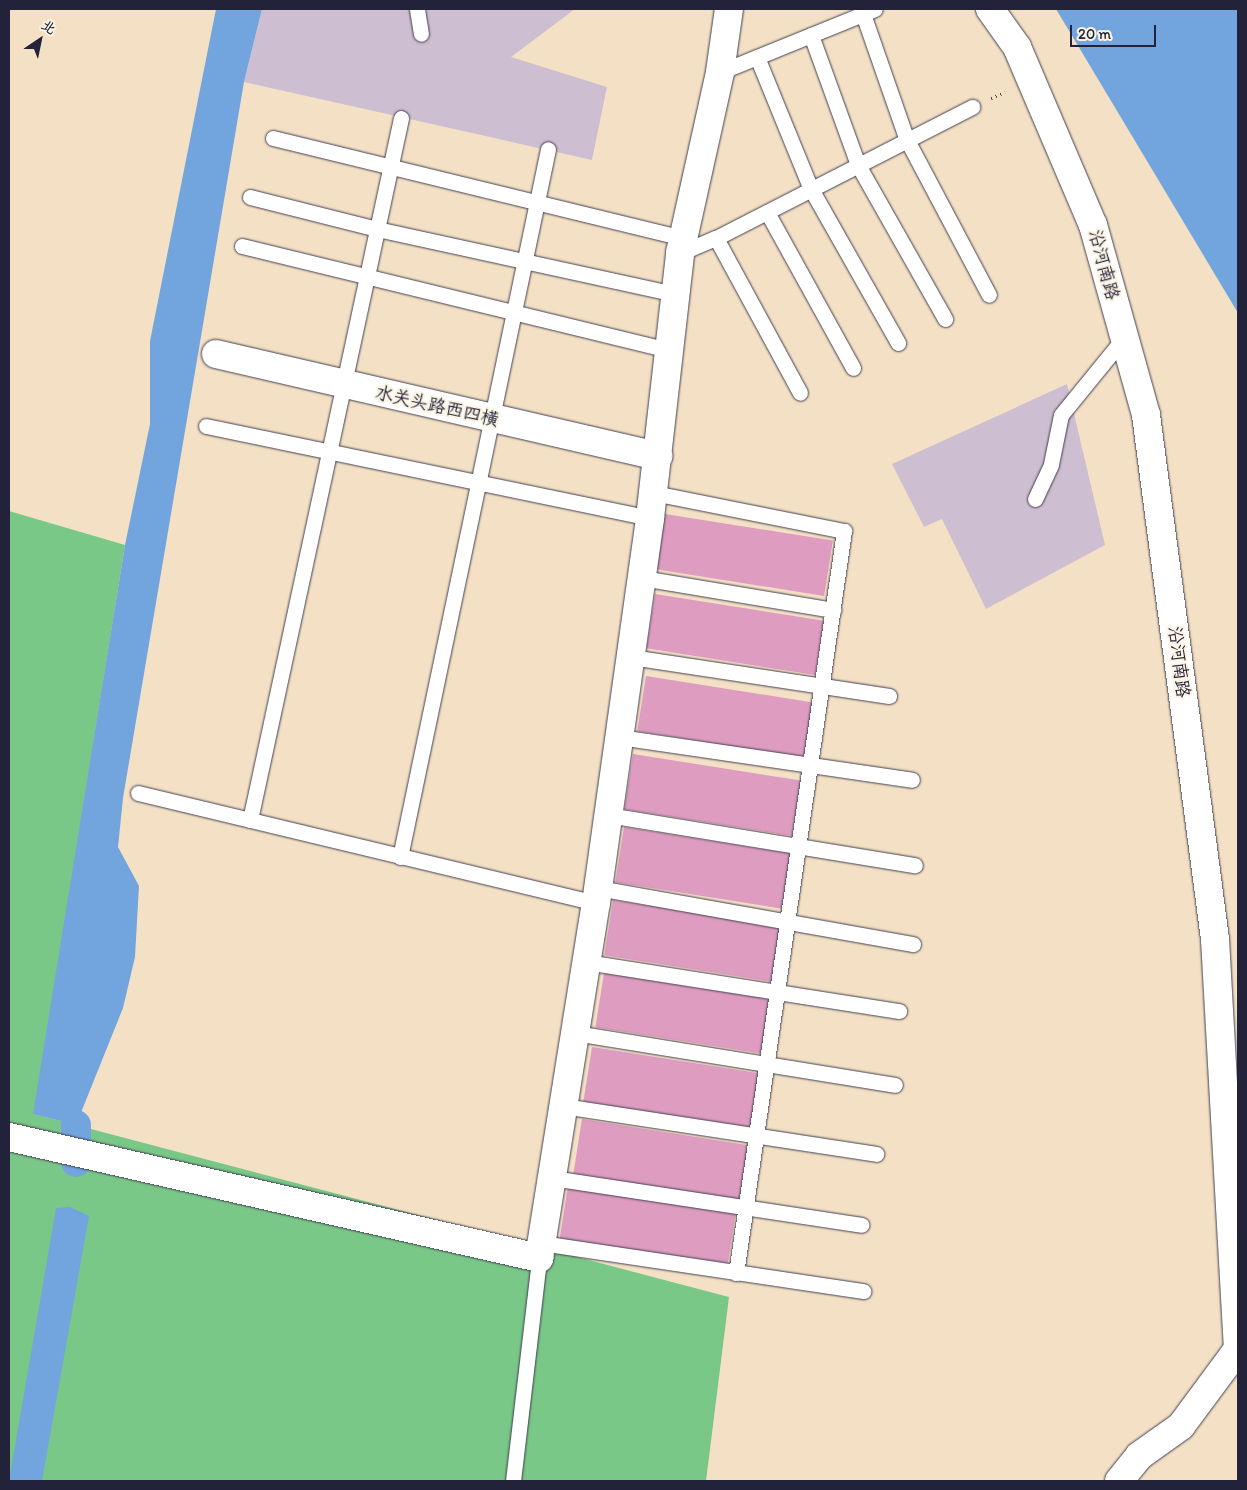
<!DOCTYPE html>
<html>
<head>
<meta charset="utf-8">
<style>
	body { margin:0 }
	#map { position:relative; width:1247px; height:1490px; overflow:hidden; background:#f4e1c5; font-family:Itim,"LXGW WenKai TC",sans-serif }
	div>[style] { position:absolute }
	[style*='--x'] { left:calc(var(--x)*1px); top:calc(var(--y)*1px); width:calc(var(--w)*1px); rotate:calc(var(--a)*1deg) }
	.industrial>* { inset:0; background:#cebed1 }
	.green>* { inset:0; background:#79c888 }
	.water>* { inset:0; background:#72a5de }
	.canal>* { height:30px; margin:-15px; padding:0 15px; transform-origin:15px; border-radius:15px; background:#72a5de }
	.building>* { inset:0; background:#de9cc1; transform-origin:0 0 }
	.path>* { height:3px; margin-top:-1.5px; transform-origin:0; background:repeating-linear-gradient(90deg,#423f50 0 1px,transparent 0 5px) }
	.roads { filter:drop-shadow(0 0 1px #423f50) drop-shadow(0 0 1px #423f50) }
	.service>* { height:15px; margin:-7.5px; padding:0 7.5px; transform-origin:7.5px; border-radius:7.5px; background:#fff }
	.minor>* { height:28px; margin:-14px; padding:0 14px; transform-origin:14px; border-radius:14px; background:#fff }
	.tertiary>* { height:28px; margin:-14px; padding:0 14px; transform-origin:14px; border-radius:14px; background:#fff }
	.secondary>* { height:28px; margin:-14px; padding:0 14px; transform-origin:14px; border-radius:14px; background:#fff }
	span { translate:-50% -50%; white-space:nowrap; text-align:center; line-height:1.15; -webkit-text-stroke:4.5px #fcf5e5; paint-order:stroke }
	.street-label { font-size:18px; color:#22223b }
	.frame { position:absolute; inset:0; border:10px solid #22223b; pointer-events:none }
	.north { position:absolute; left:15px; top:15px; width:50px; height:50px; -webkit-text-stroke:4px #fcf5e5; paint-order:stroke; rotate:34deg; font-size:14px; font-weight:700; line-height:20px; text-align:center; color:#22223b }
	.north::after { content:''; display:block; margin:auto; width:18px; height:22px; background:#22223b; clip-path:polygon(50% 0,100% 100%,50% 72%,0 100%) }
	.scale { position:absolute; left:1070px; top:25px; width:86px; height:22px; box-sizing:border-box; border:2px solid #22223b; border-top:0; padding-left:6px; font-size:15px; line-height:18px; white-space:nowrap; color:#22223b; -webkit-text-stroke:4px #fcf5e5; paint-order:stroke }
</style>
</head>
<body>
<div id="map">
	<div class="industrial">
		<div style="clip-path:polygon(262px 9px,575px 9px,511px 57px,607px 87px,592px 160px,244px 82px)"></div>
		<div style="clip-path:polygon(1067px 384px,1105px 545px,986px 609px,942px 519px,924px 527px,892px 464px)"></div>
	</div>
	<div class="green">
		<div style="clip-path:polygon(9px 511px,125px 545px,34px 1114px,729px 1297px,706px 1481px,9px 1481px)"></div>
	</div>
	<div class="water">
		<div style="clip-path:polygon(216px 9px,262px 9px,244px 82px,123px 798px,118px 847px,139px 886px,135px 957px,123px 1008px,76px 1125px,33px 1114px,125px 545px,150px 424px,150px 341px)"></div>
		<div style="clip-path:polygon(1056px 9px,1238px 9px,1238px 313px)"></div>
		<div style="clip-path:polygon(70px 1207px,89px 1216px,42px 1481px,9px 1481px,56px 1208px)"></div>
	</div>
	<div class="canal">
		<div style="--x:76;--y:1162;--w:37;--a:-90"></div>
	</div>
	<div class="building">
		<div style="left:665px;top:514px;width:170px;height:56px;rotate:9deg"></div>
		<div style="left:655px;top:594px;width:171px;height:55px;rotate:9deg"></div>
		<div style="left:646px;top:676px;width:169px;height:56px;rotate:9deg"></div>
		<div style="left:633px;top:754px;width:170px;height:56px;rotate:9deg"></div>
		<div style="left:624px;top:827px;width:170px;height:56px;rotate:9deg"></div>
		<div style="left:613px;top:900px;width:170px;height:56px;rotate:9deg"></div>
		<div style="left:604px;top:973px;width:169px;height:55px;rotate:9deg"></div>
		<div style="left:592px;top:1047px;width:170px;height:56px;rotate:9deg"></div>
		<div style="left:582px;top:1119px;width:170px;height:56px;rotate:9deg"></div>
		<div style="left:568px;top:1186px;width:170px;height:56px;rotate:9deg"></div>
	</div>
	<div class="path">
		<div style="--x:991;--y:98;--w:15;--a:-23"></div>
	</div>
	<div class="roads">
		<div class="service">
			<div style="--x:417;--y:9;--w:25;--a:81"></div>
			<div style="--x:863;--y:14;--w:133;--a:70.8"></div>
			<div style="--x:907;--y:140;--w:175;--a:62.1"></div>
			<div style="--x:811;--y:35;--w:138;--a:70.1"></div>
			<div style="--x:858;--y:165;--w:177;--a:60.5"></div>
			<div style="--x:757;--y:57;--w:143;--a:67.8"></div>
			<div style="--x:811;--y:189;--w:177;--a:60.5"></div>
			<div style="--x:720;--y:72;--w:167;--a:-22.1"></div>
			<div style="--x:273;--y:138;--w:422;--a:13.7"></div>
			<div style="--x:250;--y:197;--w:131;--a:14.1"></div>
			<div style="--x:377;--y:229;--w:305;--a:12.3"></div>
			<div style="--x:767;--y:212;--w:178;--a:61.1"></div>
			<div style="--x:716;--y:238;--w:176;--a:61.5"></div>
			<div style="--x:242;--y:246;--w:440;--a:13.7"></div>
			<div style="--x:680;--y:253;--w:39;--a:-23"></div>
			<div style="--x:716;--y:238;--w:288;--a:-27.1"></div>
			<div style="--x:206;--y:426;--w:453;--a:11.7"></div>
			<div style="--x:654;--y:493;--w:194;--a:11.3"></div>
			<div style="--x:844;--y:531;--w:750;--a:98.28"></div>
			<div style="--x:1035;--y:499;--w:38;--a:-65"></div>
			<div style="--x:1051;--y:464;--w:50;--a:-78.5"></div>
			<div style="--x:1061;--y:415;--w:98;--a:-50.8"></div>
			<div style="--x:642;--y:578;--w:194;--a:9.5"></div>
			<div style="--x:631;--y:657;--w:261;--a:8.6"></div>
			<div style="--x:619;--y:737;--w:296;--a:8.3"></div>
			<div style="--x:138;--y:793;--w:471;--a:13.5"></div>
			<div style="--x:608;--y:815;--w:311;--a:9.3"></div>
			<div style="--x:250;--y:820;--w:718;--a:-77.86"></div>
			<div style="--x:400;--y:857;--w:723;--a:-78.19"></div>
			<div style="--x:598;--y:888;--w:320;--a:10.1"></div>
			<div style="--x:586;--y:962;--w:317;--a:8.9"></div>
			<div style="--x:575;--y:1033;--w:324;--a:9.2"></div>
			<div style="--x:563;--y:1106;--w:317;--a:8.7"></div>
			<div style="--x:552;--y:1178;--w:313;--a:8.6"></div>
			<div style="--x:541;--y:1243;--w:326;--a:8.5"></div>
			<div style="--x:513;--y:1481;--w:225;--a:-83.3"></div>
		</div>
		<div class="minor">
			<div style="--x:216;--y:354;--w:454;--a:13"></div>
			<div style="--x:9;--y:1137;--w:544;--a:12.86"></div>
			<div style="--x:1119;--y:1481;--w:32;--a:-51"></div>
			<div style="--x:1139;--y:1456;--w:52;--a:-35.5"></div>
			<div style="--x:1181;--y:1426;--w:96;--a:-53.5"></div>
		</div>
		<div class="tertiary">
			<div style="--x:539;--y:1258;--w:360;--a:-80.9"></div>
			<div style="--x:596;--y:903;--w:389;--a:-82"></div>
			<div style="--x:650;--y:518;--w:267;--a:-83.5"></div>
			<div style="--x:680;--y:253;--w:185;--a:-77.5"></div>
			<div style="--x:720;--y:72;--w:64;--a:-81.9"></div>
		</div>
		<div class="secondary">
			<div style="--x:990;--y:9;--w:47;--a:54.6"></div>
			<div style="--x:1017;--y:47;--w:194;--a:66.9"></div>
			<div style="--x:1093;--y:225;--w:197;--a:74.4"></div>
			<div style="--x:1146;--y:415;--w:529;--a:82.5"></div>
			<div style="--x:1215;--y:939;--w:409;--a:86.8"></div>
		</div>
	</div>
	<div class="street-label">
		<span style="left:1104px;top:265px;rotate:75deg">沿河南路</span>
		<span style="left:437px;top:406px;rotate:13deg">水关头路西四横</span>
		<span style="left:1179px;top:662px;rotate:83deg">沿河南路</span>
	</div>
	<div class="frame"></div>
	<div class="north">北</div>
	<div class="scale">20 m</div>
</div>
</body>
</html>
